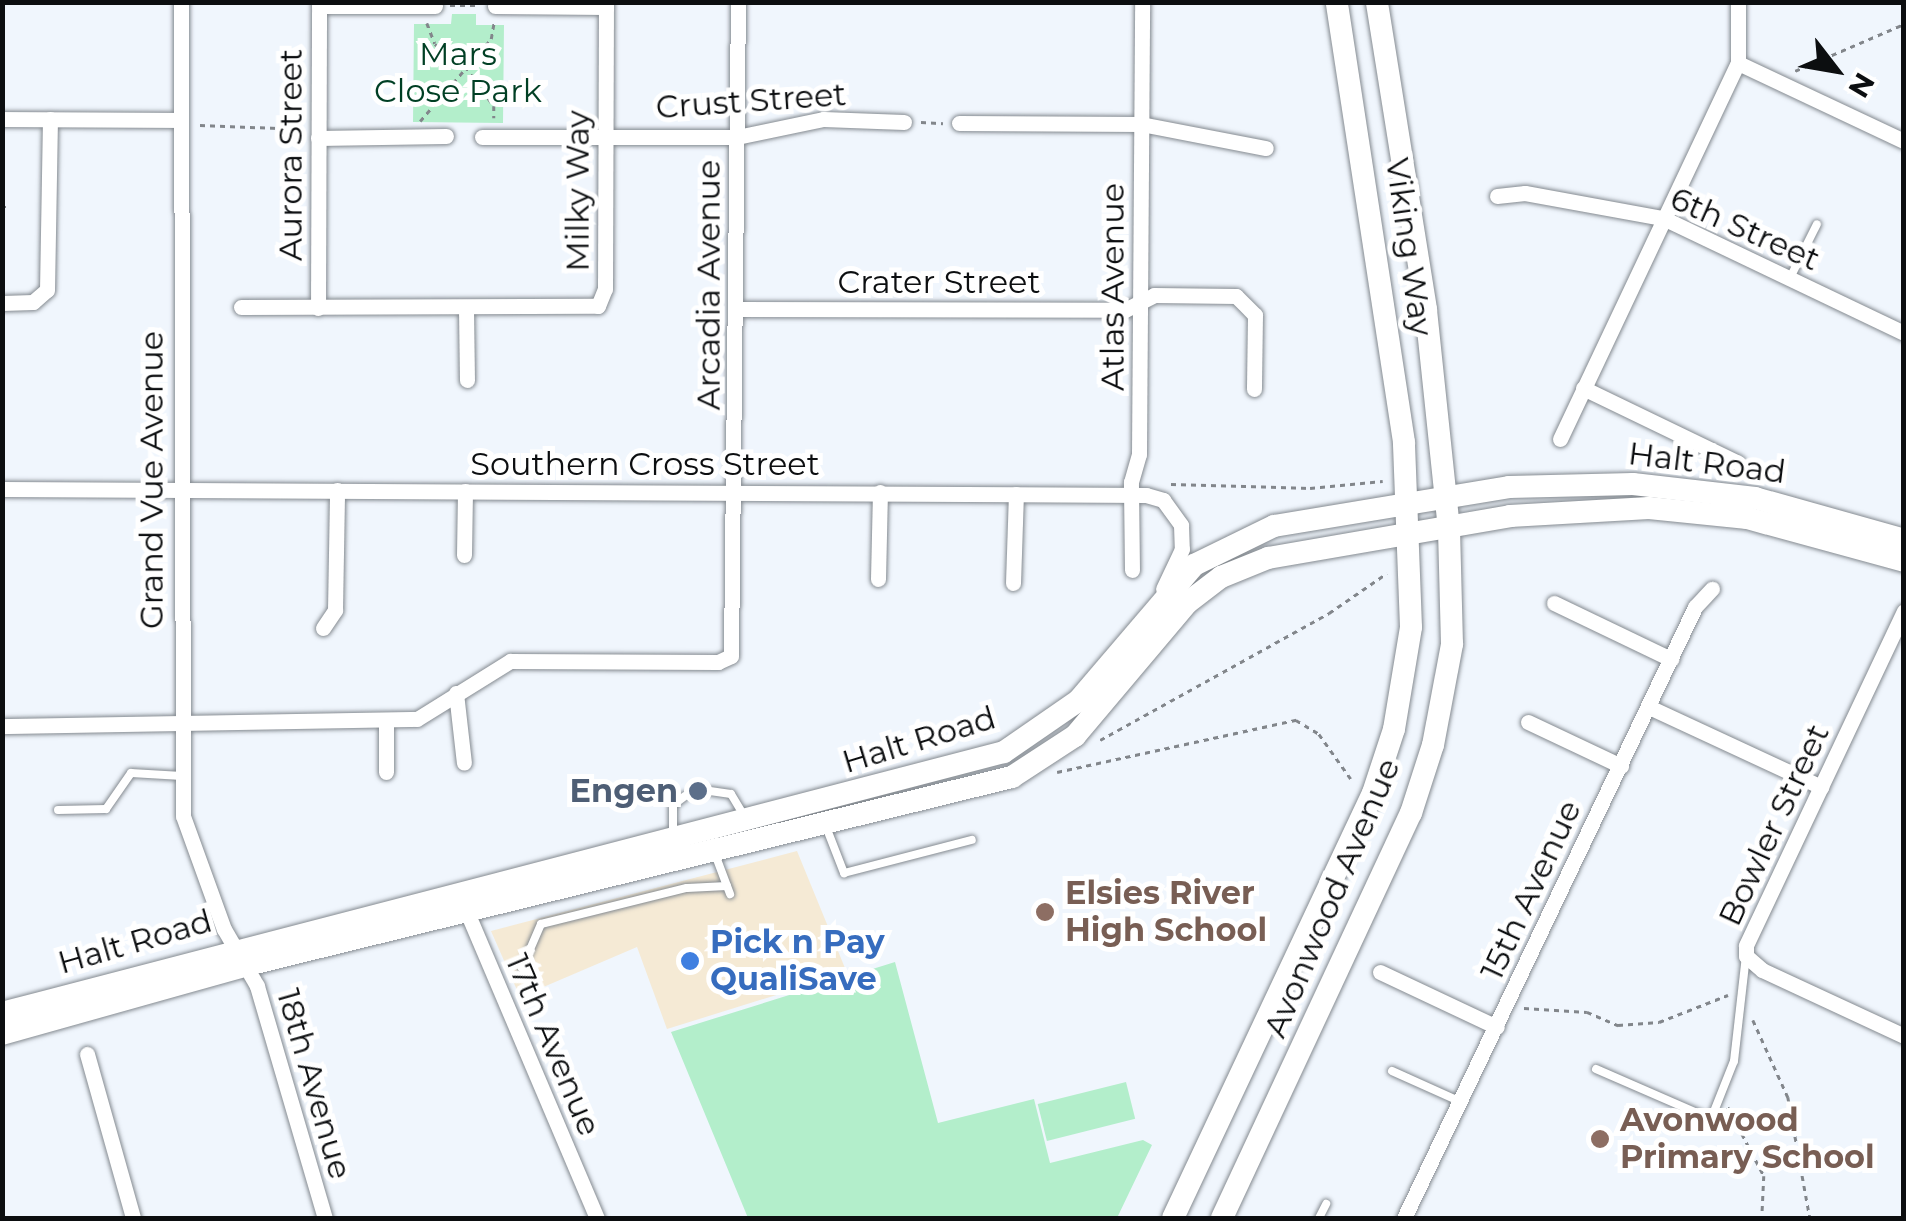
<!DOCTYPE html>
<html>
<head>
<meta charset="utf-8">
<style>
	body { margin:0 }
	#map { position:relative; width:1906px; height:1221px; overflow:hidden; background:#f0f6fd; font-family:Montserrat,sans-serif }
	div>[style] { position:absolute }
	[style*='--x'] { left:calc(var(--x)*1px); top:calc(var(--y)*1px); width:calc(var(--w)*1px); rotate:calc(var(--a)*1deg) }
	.commercial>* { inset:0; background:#f5ead5 }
	.green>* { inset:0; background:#b3eecb; transform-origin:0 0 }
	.path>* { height:2.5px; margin-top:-1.25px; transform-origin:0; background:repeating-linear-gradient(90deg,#82868b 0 5px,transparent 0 10px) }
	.roads { filter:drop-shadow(0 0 2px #848a90) drop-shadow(0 0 2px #848a90) }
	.lane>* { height:8px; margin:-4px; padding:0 4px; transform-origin:4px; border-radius:4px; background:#fff }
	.street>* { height:15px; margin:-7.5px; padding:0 7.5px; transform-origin:7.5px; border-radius:7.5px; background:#fff }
	.secondary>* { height:22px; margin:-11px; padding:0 11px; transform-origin:11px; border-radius:11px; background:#fff }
	.dots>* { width:28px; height:28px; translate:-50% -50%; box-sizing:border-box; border:5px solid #fff; border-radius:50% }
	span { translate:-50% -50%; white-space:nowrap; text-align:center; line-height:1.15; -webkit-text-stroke:10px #fff; paint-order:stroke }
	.park-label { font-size:32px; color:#003f24 }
	.street-label { font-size:32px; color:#0c0e10 }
	.service-label { font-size:32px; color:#4e5e75; font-weight:700 }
	.right { translate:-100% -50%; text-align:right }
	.education-label { font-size:32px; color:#785e54; font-weight:700 }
	.left { translate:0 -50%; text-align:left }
	.shop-label { font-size:32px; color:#366cbe; font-weight:700 }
	.frame { position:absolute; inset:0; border:5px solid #0c0e10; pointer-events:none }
	.north { position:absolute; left:1786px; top:20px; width:100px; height:100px; -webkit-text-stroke:8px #fff; paint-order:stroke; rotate:121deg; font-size:28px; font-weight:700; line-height:40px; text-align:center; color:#0c0e10 }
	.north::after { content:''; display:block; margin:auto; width:35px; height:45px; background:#0c0e10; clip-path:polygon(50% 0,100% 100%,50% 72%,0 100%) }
</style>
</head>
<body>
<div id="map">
	<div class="commercial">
		<div style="clip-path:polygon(797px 851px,847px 973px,667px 1029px,637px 947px,520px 997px,491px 931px)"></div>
	</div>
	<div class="green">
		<div style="clip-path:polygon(452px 14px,476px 14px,476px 25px,504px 25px,503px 123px,413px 122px,414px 24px,451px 24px)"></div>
		<div style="clip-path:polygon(895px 962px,938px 1123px,1034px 1099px,1050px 1163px,1143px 1140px,1152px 1145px,1117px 1218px,748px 1218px,671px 1032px)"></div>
		<div style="left:1126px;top:1082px;width:38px;height:91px;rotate:76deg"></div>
	</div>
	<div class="path">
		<div style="--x:450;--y:6;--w:27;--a:0"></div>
		<div style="--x:427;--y:23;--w:22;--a:69"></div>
		<div style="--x:435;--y:44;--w:37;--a:36"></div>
		<div style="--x:465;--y:66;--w:49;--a:54.1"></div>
		<div style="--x:494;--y:106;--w:12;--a:90"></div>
		<div style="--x:1795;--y:71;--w:119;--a:-23.3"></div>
		<div style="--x:420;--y:121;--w:108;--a:-49.1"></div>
		<div style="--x:491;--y:39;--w:17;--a:-80"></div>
		<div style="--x:921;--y:122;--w:22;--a:3"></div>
		<div style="--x:200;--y:125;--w:102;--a:2.2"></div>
		<div style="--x:2;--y:207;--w:4;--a:0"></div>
		<div style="--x:1171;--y:484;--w:139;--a:1.6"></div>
		<div style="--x:1310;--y:488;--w:73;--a:-5.5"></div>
		<div style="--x:1100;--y:740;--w:262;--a:-29"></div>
		<div style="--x:1329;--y:613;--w:70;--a:-34.6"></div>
		<div style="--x:1057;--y:772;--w:245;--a:-12.3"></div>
		<div style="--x:1296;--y:720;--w:27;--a:31"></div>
		<div style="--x:1319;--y:734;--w:55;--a:54.6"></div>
		<div style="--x:1524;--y:1008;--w:63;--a:3.6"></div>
		<div style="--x:1587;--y:1012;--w:34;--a:23"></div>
		<div style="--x:1618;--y:1025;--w:41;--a:-4.2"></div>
		<div style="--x:1659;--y:1022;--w:74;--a:-21.4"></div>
		<div style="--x:1753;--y:1020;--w:85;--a:65.6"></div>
		<div style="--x:1788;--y:1097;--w:123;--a:79.7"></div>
		<div style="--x:1728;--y:1107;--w:78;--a:62.4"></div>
		<div style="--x:1764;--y:1176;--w:42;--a:92.7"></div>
	</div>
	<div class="roads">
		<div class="lane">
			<div style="--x:1790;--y:278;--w:60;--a:-63.4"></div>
			<div style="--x:710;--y:791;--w:21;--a:8"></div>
			<div style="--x:731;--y:794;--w:23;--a:59"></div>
			<div style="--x:58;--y:810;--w:48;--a:-1.2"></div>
			<div style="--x:106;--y:809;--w:44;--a:-55.2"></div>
			<div style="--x:131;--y:773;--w:51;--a:3.4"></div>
			<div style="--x:825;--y:824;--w:53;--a:68.8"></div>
			<div style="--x:844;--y:873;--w:132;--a:-14.5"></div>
			<div style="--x:673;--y:834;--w:29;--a:-90"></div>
			<div style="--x:673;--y:805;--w:15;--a:-37"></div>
			<div style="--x:715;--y:854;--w:43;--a:69.4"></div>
			<div style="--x:522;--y:968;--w:48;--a:-66.6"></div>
			<div style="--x:541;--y:924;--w:150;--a:-13.9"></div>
			<div style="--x:687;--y:888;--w:40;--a:-2.9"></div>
			<div style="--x:1596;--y:1069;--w:125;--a:23.5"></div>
			<div style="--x:1711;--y:1119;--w:62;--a:-68.4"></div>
			<div style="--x:1734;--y:1061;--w:106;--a:-83.5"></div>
			<div style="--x:1392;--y:1071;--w:76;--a:24.2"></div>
			<div style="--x:1319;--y:1218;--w:16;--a:-63"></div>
		</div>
		<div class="street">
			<div style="--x:181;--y:2;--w:814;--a:89.86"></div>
			<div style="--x:183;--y:816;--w:120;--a:70.1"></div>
			<div style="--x:224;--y:929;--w:66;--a:59.9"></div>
			<div style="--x:257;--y:986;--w:242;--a:73.7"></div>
			<div style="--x:319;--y:6;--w:116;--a:0"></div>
			<div style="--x:495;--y:6;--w:111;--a:0.5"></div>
			<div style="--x:1738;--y:63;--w:183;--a:25.2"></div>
			<div style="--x:2;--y:119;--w:178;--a:0.3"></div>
			<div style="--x:959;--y:123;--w:182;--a:0.3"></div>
			<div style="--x:1141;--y:124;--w:127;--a:10.9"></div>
			<div style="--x:482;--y:137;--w:255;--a:0"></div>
			<div style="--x:737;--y:137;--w:88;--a:-11.8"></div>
			<div style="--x:823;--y:119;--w:81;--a:2.1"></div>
			<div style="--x:318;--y:138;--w:128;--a:-0.9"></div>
			<div style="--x:1497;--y:196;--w:28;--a:-6"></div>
			<div style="--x:1525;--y:193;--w:140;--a:10.3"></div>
			<div style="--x:1663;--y:218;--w:267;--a:25.5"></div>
			<div style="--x:2;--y:303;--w:31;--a:-2"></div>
			<div style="--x:33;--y:302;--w:18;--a:-41"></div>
			<div style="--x:47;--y:290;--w:171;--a:-89"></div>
			<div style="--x:241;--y:307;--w:357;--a:-0.2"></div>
			<div style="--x:598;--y:306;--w:18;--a:-68"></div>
			<div style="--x:605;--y:289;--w:287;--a:-89.8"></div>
			<div style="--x:318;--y:308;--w:306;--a:-89.8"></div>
			<div style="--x:466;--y:309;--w:71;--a:89.2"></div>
			<div style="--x:737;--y:309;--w:388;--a:0.1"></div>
			<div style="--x:1125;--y:310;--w:33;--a:-27"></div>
			<div style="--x:1154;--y:295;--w:82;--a:0.7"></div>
			<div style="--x:1236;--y:296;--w:27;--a:45"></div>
			<div style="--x:1255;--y:315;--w:74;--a:90.8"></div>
			<div style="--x:1583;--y:388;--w:172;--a:25.8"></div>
			<div style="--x:1560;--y:439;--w:416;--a:-64.7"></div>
			<div style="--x:1738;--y:63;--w:61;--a:-90"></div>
			<div style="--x:2;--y:489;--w:1144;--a:0.3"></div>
			<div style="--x:1146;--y:495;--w:18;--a:16"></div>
			<div style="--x:1163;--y:500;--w:31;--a:54"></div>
			<div style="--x:1181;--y:525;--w:24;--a:88"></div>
			<div style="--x:1182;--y:549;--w:44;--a:115.4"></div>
			<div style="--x:464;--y:555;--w:64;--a:-89.1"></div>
			<div style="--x:1132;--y:570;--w:88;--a:-90.7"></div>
			<div style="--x:1131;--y:482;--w:29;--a:-74"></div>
			<div style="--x:1139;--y:454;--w:452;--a:-89.6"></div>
			<div style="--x:878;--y:579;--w:87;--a:-88.7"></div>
			<div style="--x:1013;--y:583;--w:89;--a:-88.1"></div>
			<div style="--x:1554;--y:603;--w:130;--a:25.6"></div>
			<div style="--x:1904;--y:611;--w:370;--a:115.3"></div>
			<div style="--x:1746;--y:946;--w:10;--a:90"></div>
			<div style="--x:1746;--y:956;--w:21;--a:41"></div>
			<div style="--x:1762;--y:970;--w:157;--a:24.9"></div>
			<div style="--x:323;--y:628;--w:22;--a:-56"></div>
			<div style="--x:335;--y:610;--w:120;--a:-89"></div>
			<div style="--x:456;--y:693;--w:70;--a:83.5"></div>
			<div style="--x:1649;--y:707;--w:190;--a:24.9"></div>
			<div style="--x:1528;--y:722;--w:103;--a:25.3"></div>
			<div style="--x:2;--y:726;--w:415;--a:-1"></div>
			<div style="--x:417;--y:719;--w:110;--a:-31.9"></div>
			<div style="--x:510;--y:661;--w:208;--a:0.3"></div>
			<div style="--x:718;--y:662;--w:14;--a:-25"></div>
			<div style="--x:731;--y:656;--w:654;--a:-89.39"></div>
			<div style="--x:386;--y:772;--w:51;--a:-90"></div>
			<div style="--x:464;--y:905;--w:340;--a:67"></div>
			<div style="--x:1380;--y:972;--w:129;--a:25.2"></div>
			<div style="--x:87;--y:1054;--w:170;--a:74.3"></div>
			<div style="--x:1404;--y:1218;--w:677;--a:-64.53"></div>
			<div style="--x:1695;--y:607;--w:25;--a:-47"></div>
		</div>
		<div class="secondary">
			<div style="--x:2;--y:1013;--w:1035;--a:-14.6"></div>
			<div style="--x:1004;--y:752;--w:90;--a:-34.6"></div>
			<div style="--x:1078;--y:701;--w:179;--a:-49.5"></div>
			<div style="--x:1194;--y:565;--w:89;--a:-26"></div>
			<div style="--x:1274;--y:526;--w:238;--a:-9.4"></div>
			<div style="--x:1509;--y:487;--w:124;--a:-1.4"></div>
			<div style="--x:1633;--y:484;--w:123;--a:6.5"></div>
			<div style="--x:1755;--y:498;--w:155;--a:15.7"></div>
			<div style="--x:2;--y:1034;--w:255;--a:-15.7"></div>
			<div style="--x:247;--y:965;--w:788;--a:-13.81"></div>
			<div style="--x:1012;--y:777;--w:75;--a:-33.1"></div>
			<div style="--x:1075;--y:736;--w:174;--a:-49.9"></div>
			<div style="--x:1187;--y:603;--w:43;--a:-37.4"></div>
			<div style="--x:1221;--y:577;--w:51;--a:-22"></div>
			<div style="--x:1268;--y:558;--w:246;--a:-9.8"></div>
			<div style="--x:1510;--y:516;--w:139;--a:-3.3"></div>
			<div style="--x:1649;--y:508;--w:99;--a:5.8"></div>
			<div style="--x:1747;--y:518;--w:163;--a:15.3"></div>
			<div style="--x:1173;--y:1218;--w:470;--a:-64.8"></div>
			<div style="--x:1373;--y:793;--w:67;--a:-71.8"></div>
			<div style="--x:1394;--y:729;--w:103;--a:-80.5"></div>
			<div style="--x:1411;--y:627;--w:185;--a:-92.2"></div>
			<div style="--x:1404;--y:442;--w:445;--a:-98.7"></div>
			<div style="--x:1222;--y:1218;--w:447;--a:-65"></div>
			<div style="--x:1411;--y:813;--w:71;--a:-72.1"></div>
			<div style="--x:1433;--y:745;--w:103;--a:-79.3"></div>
			<div style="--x:1452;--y:644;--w:115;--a:-91.5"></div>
			<div style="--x:1449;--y:529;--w:221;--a:-96"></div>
			<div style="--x:1426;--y:309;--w:311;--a:-99.1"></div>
		</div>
	</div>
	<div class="dots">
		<div style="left:698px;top:791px;background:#5c6f8a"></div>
		<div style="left:1045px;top:912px;background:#8d6e63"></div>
		<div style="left:690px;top:961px;background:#3f7fe0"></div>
		<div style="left:1600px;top:1139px;background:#8d6e63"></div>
	</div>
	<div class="park-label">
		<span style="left:458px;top:73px">Mars<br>Close Park</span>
	</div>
	<div class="street-label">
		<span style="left:751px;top:101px;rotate:-4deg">Crust Street</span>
		<span style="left:291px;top:155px;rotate:-90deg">Aurora Street</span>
		<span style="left:578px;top:191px;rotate:-90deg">Milky Way</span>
		<span style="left:1745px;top:229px;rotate:24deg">6th Street</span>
		<span style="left:1409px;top:247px;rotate:82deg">Viking Way</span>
		<span style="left:939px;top:282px">Crater Street</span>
		<span style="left:709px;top:285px;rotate:-90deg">Arcadia Avenue</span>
		<span style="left:1113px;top:287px;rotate:-90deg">Atlas Avenue</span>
		<span style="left:1707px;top:463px;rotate:7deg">Halt Road</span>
		<span style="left:645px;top:464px">Southern Cross Street</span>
		<span style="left:152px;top:480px;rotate:-90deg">Grand Vue Avenue</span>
		<span style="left:919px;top:740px;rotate:-17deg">Halt Road</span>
		<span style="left:1774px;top:825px;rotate:-65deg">Bowler Street</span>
		<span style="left:1531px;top:890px;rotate:-65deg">15th Avenue</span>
		<span style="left:1332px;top:898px;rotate:-67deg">Avonwood Avenue</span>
		<span style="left:135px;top:942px;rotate:-16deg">Halt Road</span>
		<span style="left:553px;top:1045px;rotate:67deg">17th Avenue</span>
		<span style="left:314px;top:1084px;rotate:74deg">18th Avenue</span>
	</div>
	<div class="service-label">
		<span class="right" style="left:678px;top:791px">Engen</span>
	</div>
	<div class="education-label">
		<span class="left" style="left:1065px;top:912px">Elsies River<br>High School</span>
		<span class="left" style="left:1620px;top:1139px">Avonwood<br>Primary School</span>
	</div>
	<div class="shop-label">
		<span class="left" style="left:710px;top:961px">Pick n Pay<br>QualiSave</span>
	</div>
	<div class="frame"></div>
	<div class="north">N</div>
</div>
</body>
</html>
